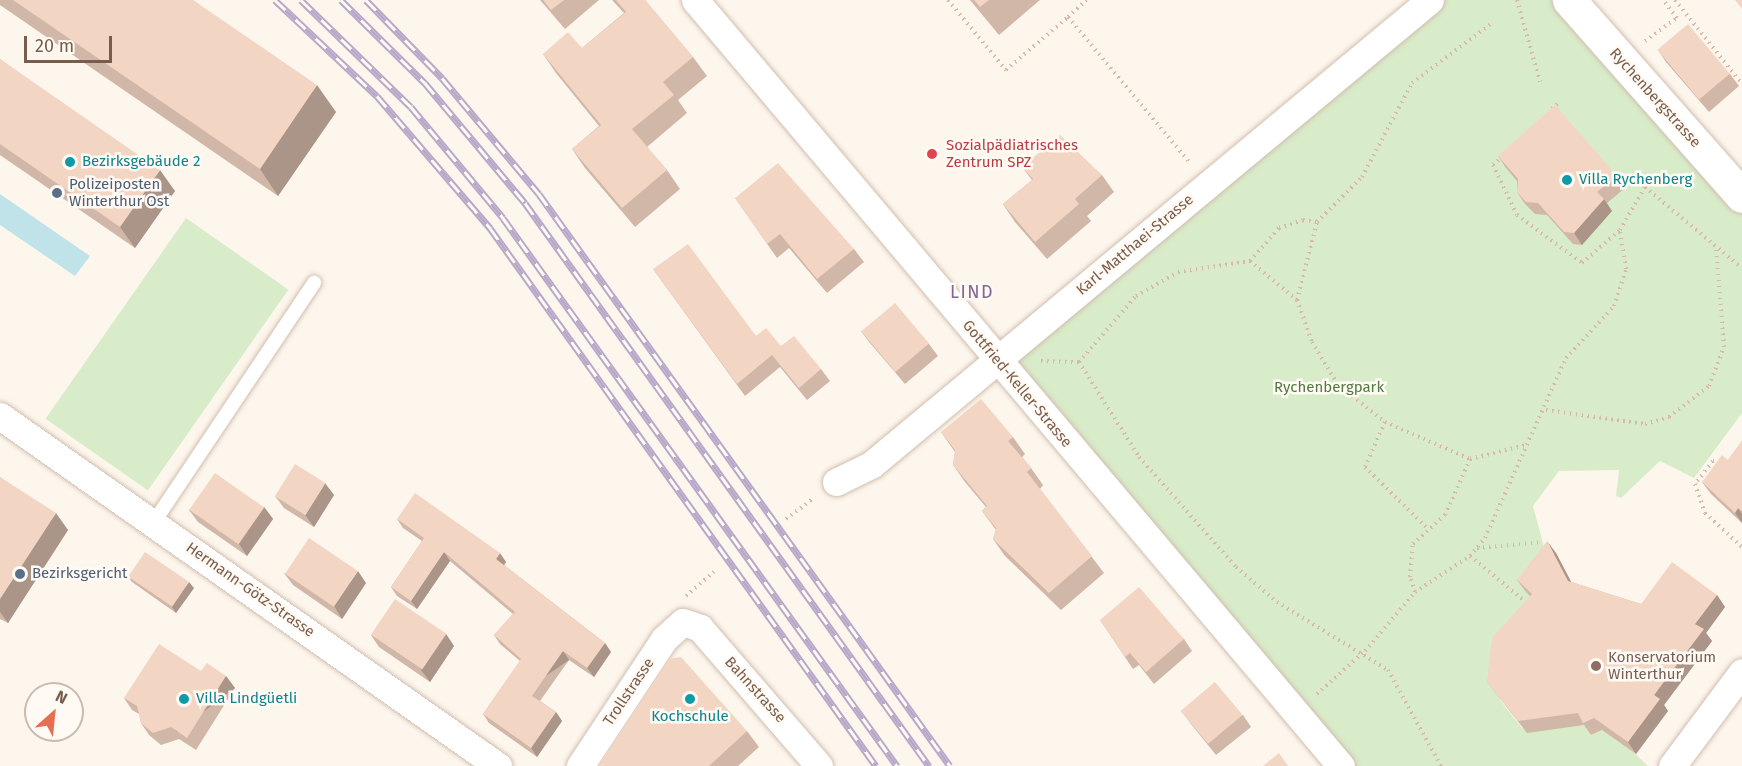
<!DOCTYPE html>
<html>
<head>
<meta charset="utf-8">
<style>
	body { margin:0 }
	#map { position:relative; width:1742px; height:766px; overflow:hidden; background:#fdf6ec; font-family:"Fira Sans",sans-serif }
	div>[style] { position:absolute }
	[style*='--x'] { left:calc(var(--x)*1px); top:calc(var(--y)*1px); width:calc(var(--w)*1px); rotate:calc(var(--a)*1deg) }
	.green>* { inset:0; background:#d8ecc9; transform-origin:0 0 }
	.water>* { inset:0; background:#bfe3e8 }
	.path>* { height:4px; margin-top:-2px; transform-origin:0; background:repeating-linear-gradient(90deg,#d9b8a5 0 1.5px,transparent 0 6px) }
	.roads { filter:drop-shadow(0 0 2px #d1beb0) drop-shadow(0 0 2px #d1beb0) }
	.lane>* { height:14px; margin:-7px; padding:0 7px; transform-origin:7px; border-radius:7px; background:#fff }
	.street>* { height:27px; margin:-13.5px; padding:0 13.5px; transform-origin:13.5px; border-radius:13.5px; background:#fff }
	.secondary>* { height:33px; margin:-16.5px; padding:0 16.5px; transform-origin:16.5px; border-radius:16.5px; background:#fff }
	.rail>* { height:7px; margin-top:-3.5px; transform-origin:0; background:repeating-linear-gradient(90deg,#fffaf3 0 14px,#b9a8c9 0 28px); box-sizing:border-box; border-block:2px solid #b9a8c9 }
	.wall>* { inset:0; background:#d1b7a8 }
	.shaded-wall>* { inset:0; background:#aa9588; transform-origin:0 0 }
	.building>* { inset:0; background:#f3d5c3; transform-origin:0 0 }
	.dots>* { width:16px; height:16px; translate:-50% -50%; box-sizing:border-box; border:3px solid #fffaf3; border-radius:50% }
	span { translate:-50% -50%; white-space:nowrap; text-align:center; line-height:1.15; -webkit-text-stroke:5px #fffaf3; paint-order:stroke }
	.street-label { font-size:15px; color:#7a5c4d }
	.health-label { font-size:15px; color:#be3a42 }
	.left { translate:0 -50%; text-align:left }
	.culture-label { font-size:15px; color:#0d838f }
	.service-label { font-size:15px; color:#4e5e75 }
	.park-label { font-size:15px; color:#537a41 }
	.education-label { font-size:15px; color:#785e54 }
	.quarter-label { font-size:18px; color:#846695; letter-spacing:1.5px }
	.north { position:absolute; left:24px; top:682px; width:60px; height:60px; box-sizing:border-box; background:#fffaf3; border:2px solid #cabbb1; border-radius:50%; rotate:27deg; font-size:16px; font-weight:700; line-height:24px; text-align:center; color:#7a5c4d }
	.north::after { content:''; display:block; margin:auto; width:21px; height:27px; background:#e76f51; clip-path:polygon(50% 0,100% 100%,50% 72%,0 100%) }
	.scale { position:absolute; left:24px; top:36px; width:88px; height:27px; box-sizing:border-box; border:3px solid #7a5c4d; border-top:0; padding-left:8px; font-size:18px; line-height:21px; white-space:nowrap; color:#7a5c4d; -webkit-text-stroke:4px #fffaf3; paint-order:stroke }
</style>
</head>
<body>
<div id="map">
	<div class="green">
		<div style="clip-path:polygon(1430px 0,1569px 0,1742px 196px,1742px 413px,1694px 478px,1660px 461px,1621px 498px,1616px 496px,1619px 470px,1559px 471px,1533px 506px,1544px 547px,1540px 606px,1500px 700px,1522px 728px,1586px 725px,1591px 735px,1602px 730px,1614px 734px,1648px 766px,1341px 766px,998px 361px)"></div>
		<div style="left:186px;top:218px;width:125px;height:245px;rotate:35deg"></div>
	</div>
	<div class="water">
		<div style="clip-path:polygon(0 194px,90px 256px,75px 276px,0 225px)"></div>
	</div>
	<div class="path">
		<div style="--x:948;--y:0;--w:91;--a:50.4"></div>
		<div style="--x:1006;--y:70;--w:82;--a:-40.5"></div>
		<div style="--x:1068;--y:17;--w:190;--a:50.1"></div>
		<div style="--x:1517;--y:0;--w:85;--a:74.3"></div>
		<div style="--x:1675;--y:0;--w:107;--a:51.4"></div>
		<div style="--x:1068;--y:17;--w:25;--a:-43"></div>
		<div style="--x:1645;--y:41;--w:39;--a:-36"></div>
		<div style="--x:1677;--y:18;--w:23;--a:-128"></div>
		<div style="--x:1552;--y:109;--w:11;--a:-45"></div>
		<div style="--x:1503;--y:156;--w:13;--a:138"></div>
		<div style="--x:1493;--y:165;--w:55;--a:64.4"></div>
		<div style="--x:1517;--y:215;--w:81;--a:36.4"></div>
		<div style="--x:1582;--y:263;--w:50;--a:-41"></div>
		<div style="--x:1250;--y:261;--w:61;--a:39.7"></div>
		<div style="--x:1297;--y:300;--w:45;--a:70.3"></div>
		<div style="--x:1312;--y:342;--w:50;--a:58.8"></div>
		<div style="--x:1338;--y:385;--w:60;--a:38.2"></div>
		<div style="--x:1385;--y:422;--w:93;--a:23.5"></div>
		<div style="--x:1470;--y:459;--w:58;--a:-14"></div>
		<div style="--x:1297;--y:300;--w:81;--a:-75.6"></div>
		<div style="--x:1317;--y:222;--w:64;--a:-45"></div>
		<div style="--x:1362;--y:177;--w:106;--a:-62"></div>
		<div style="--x:1412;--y:83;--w:99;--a:-36.8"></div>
		<div style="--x:1041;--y:361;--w:38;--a:2"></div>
		<div style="--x:1079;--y:362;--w:112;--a:57.7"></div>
		<div style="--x:1139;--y:457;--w:147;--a:48.6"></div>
		<div style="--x:1236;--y:567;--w:54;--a:40.5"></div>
		<div style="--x:1277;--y:602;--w:130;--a:31.5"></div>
		<div style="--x:1388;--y:670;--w:110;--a:61.1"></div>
		<div style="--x:1079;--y:362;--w:87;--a:-49.2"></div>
		<div style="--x:1136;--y:296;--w:48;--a:-29.7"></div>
		<div style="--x:1178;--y:272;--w:73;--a:-8.7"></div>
		<div style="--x:1250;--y:261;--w:44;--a:-48.7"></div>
		<div style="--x:1279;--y:228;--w:25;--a:-18"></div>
		<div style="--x:1303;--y:220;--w:14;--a:8"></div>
		<div style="--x:1546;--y:410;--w:100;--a:8"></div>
		<div style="--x:1645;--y:424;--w:25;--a:-16"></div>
		<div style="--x:1669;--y:417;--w:51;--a:-37.8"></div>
		<div style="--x:1709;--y:386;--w:42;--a:-69"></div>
		<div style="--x:1724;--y:347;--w:99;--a:-94.6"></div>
		<div style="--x:1385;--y:422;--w:49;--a:114"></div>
		<div style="--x:1365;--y:467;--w:90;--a:44.5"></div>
		<div style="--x:1720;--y:461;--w:7;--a:180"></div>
		<div style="--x:1713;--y:461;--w:29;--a:128"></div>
		<div style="--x:1695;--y:484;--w:31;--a:71"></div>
		<div style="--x:1705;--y:513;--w:50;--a:42.6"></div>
		<div style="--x:786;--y:519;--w:36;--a:-37"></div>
		<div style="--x:1477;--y:548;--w:66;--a:-5.2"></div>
		<div style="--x:1470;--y:556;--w:74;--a:39.5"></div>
		<div style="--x:1415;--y:592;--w:16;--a:-108"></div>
		<div style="--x:1410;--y:577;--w:33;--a:-85"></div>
		<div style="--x:1413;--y:544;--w:43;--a:-42.2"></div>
		<div style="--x:1445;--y:515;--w:61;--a:-65.9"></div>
		<div style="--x:686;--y:596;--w:37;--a:-41"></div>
		<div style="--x:1317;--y:694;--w:64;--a:-41.9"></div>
		<div style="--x:1365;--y:651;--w:77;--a:-49.7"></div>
		<div style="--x:1415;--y:592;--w:66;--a:-33.2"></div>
		<div style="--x:1470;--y:556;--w:23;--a:-50"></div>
		<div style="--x:1485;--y:538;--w:197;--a:-65.8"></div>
		<div style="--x:1566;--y:358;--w:71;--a:-47.3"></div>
		<div style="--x:1614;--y:306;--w:39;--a:-72"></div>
		<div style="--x:1626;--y:269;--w:39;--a:-99"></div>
		<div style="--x:1620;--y:230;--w:50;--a:-59.8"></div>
		<div style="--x:1645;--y:187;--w:126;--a:39.9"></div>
	</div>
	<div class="roads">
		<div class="lane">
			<div style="--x:154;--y:522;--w:288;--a:-56.2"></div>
		</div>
		<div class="street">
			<div style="--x:695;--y:0;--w:1002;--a:49.86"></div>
			<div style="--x:0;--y:416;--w:609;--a:35.1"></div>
			<div style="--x:836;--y:482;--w:39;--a:-26"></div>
			<div style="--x:871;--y:465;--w:727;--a:-39.76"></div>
			<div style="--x:580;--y:766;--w:152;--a:-56.5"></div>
			<div style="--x:664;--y:639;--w:25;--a:-42"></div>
			<div style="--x:683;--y:622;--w:18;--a:19"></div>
			<div style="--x:700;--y:628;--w:182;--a:49.2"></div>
			<div style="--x:1672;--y:766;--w:117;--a:-53.3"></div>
		</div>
		<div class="secondary">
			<div style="--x:1569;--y:0;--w:261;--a:48.6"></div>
		</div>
	</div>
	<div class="rail">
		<div style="--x:275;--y:0;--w:140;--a:43.3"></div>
		<div style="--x:377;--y:96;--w:174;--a:49.4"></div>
		<div style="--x:490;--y:228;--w:662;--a:54.34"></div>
		<div style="--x:301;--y:0;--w:153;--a:44.2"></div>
		<div style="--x:411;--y:107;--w:144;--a:50.3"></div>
		<div style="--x:503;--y:218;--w:675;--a:54.28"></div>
		<div style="--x:341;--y:0;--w:118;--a:44.7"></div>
		<div style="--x:425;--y:83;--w:156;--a:50.2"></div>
		<div style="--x:525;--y:203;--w:693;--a:54.34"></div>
		<div style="--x:366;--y:0;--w:109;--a:45.7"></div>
		<div style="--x:442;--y:78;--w:151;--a:50.1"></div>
		<div style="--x:539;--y:194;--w:704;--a:54.3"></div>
	</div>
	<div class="wall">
		<div style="clip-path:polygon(0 0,193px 0,336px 112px,278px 196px,0 5px)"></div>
		<div style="clip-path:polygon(540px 0,599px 0,565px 29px)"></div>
		<div style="clip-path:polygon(612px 0,645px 0,693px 57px,707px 76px,678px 100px,687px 113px,647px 147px,667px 170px,680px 189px,635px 227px,585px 168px,572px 149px,599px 126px,556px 73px,543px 54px,582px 48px,624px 13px)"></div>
		<div style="clip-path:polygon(970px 0,1040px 0,999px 35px)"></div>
		<div style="clip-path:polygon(1658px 50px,1730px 74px,1739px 86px,1709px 112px,1666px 62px)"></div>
		<div style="clip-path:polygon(0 59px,175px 191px,135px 248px,0 155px)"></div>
		<div style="clip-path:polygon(1498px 156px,1617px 176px,1625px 188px,1607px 203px,1612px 211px,1582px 245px,1573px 244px,1547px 215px,1535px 214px,1525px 204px,1517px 192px,1517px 181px,1506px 168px)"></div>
		<div style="clip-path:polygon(1022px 167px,1102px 175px,1114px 192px,1087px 216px,1091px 221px,1047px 259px,1015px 222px,1003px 204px,1032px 180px)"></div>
		<div style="clip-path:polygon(735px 198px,854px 249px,864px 262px,827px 293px,789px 248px,777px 258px)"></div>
		<div style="clip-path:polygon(653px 269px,756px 336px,781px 346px,821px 369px,830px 381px,807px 400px,780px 367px,745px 396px)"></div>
		<div style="clip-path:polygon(861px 331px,929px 344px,938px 356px,905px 384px,870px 343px)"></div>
		<div style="clip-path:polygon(941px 432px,1013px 437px,1025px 454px,1022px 457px,1031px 468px,1043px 485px,1040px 489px,1104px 573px,1061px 610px,1005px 556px,993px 539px,996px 530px,982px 511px,986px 507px,965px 482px,953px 465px,955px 452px)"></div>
		<div style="clip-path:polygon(1742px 441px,1742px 523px,1711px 494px,1702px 482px,1728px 460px)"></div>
		<div style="clip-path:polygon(0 477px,68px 530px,8px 623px,0 619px)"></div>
		<div style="clip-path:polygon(334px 495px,314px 527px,284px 508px,275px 496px)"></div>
		<div style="clip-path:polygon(264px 507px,273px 519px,247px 556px,198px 522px,189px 510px)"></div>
		<div style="clip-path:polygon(397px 519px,506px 562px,504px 565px,605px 643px,611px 652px,594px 677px,569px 660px,540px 701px,556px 712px,562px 721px,537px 757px,489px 723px,483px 714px,520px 661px,500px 644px,494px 635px,513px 614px,450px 561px,417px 609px,397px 596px,391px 587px,422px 541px,403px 528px)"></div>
		<div style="clip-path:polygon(1556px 553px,1571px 582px,1641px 604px,1717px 595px,1725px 607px,1706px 633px,1712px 641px,1664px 705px,1668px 711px,1636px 754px,1602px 730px,1591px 735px,1584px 725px,1527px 733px,1487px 682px,1530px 596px,1526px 592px,1517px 580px)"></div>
		<div style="clip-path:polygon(284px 573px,366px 583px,342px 619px,293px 585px)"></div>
		<div style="clip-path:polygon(127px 576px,194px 588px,176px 613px,132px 582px)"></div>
		<div style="clip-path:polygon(1100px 620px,1184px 639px,1192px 651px,1154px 684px,1139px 665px,1133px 669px)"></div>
		<div style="clip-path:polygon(446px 634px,454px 646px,430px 682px,379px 647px,371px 635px)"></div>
		<div style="clip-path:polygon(201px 671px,226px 676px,235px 688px,196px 750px,179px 739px,161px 745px,149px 735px,141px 723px,139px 714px,132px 710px,124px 698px)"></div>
		<div style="clip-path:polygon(1182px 712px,1243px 715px,1251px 727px,1216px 755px,1191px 724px)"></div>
		<div style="clip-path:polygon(747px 731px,759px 747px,738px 766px,598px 766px)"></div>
	</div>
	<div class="shaded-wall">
		<div style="clip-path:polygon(317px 85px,336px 112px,278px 196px,260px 169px)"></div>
		<div style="clip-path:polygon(160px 170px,175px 191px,135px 248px,120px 227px)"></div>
		<div style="clip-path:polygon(1604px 199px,1612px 211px,1582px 245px,1574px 233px)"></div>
		<div style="clip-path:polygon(325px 483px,334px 495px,314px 527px,305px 515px)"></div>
		<div style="clip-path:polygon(264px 507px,273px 519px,247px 556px,239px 544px)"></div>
		<div style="clip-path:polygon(1738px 508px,1742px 514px,1742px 523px,1735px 513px)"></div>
		<div style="clip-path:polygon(56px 513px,68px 530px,8px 623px,0 612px,0 599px)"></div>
		<div style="clip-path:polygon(1547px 541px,1556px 553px,1577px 593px,1568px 581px)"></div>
		<div style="clip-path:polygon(444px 552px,450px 561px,417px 609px,411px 601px)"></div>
		<div style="clip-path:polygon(500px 553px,506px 562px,502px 568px,496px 559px)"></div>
		<div style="clip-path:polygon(358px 571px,366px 583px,342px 619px,334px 606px)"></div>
		<div style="clip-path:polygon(189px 582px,194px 588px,176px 613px,172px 607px)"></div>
		<div style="clip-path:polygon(1717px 595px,1725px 607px,1706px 633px,1712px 641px,1664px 705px,1668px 711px,1636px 754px,1628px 742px,1695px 624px)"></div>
		<div style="clip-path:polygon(446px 634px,454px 646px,430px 682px,421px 670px)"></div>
		<div style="clip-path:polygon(605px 643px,611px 652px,594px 677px,587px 668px)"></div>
		<div style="left:563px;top:651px;width:11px;height:55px;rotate:56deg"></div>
		<div style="left:226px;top:676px;width:15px;height:73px;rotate:53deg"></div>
		<div style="clip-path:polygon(556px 712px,562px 721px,537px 757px,531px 748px)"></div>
	</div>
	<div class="building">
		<div style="clip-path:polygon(13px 0,193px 0,317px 85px,260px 169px)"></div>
		<div style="clip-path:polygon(543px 0,564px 0,551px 10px)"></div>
		<div style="clip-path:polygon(616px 0,645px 0,693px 57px,663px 82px,674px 95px,632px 129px,667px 170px,622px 208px,572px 149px,601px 125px,543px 54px,568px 32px,582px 48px,626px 12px)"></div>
		<div style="clip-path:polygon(974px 0,989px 0,980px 7px)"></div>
		<div style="clip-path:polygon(1735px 0,1742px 0,1742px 9px)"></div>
		<div style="left:1688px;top:24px;width:65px;height:40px;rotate:50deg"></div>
		<div style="clip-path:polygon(0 59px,160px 170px,120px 227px,0 144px)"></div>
		<div style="clip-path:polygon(1555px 105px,1617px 176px,1597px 192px,1604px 199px,1574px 233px,1564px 232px,1538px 203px,1526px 202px,1517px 192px,1518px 179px,1498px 156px)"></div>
		<div style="clip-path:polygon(1060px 135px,1102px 175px,1075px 199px,1079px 204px,1035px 242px,1003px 204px,1033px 179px,1022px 167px)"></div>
		<div style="clip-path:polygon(778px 163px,854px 249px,817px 279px,780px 234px,767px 244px,735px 198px)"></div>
		<div style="clip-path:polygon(688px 244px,756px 336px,766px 328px,781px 346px,794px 336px,821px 369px,799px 388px,772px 355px,737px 384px,653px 269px)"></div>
		<div style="left:895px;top:303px;width:53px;height:44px;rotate:50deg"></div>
		<div style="clip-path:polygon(981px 399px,1013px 437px,1008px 441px,1031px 468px,1027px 472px,1092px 556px,1049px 593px,993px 539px,996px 528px,982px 511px,987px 506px,953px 465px,955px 450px,941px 432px)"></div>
		<div style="clip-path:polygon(1742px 441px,1742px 511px,1738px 508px,1735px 513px,1702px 482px,1722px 455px,1728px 460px)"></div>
		<div style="left:295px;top:464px;width:36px;height:38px;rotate:32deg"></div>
		<div style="left:215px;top:473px;width:60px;height:45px;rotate:35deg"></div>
		<div style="clip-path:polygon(0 477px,56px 513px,0 599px)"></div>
		<div style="clip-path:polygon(415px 493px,500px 553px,496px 559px,605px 643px,587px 668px,563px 651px,532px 696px,556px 712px,531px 748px,483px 714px,521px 659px,494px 635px,515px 612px,444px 552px,411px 601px,391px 587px,424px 538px,397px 519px)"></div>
		<div style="left:309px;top:538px;width:59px;height:43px;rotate:34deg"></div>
		<div style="clip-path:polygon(1547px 541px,1568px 581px,1641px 604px,1672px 562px,1717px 595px,1695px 624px,1704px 629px,1654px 695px,1660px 699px,1628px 742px,1594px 718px,1583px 723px,1578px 713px,1518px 721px,1487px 682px,1492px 638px,1532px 594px,1517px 580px)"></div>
		<div style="left:145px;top:552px;width:53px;height:30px;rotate:34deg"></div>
		<div style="clip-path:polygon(1139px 587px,1184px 639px,1146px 672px,1130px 653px,1125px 657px,1100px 620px)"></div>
		<div style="left:395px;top:599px;width:62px;height:43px;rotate:34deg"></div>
		<div style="clip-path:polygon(159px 644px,201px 671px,207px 663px,226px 676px,187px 738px,171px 727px,153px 733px,141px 723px,137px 706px,124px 698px)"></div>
		<div style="clip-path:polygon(681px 657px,747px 731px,709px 766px,598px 766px,669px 659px)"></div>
		<div style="left:1215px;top:682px;width:43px;height:45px;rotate:50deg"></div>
		<div style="clip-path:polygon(1279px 753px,1288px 766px,1263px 766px)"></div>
	</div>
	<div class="dots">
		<div style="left:932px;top:154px;background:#e0444e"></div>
		<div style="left:70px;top:162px;background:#0f9aa8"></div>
		<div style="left:1567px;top:180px;background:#0f9aa8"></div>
		<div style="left:57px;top:193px;background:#5c6f8a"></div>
		<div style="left:20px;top:574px;background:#5c6f8a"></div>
		<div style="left:1596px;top:666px;background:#8d6e63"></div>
		<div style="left:184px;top:699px;background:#0f9aa8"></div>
		<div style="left:690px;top:699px;background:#0f9aa8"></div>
	</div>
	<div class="street-label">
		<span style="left:1655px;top:98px;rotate:48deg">Rychenbergstrasse</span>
		<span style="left:1135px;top:245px;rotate:-40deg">Karl-Matthaei-Strasse</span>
		<span style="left:1017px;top:384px;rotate:50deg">Gottfried-Keller-Strasse</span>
		<span style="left:250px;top:590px;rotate:35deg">Hermann-Götz-Strasse</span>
		<span style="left:755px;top:690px;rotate:48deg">Bahnstrasse</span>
		<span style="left:629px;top:692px;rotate:-56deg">Trollstrasse</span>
	</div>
	<div class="health-label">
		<span class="left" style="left:946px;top:154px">Sozialpädiatrisches<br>Zentrum SPZ</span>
	</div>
	<div class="culture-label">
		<span class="left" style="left:82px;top:162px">Bezirksgebäude 2</span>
		<span class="left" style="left:1579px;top:180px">Villa Rychenberg</span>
		<span class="left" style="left:196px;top:699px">Villa Lindgüetli</span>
		<span style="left:690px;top:717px">Kochschule</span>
	</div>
	<div class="service-label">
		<span class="left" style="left:69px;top:193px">Polizeiposten<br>Winterthur Ost</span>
		<span class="left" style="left:32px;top:574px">Bezirksgericht</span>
	</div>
	<div class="park-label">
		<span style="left:1329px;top:388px">Rychenbergpark</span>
	</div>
	<div class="education-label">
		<span class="left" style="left:1608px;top:666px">Konservatorium<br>Winterthur</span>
	</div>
	<div class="quarter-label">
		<span style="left:972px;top:292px">LIND</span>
	</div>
	<div class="north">N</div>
	<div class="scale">20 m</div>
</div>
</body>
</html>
